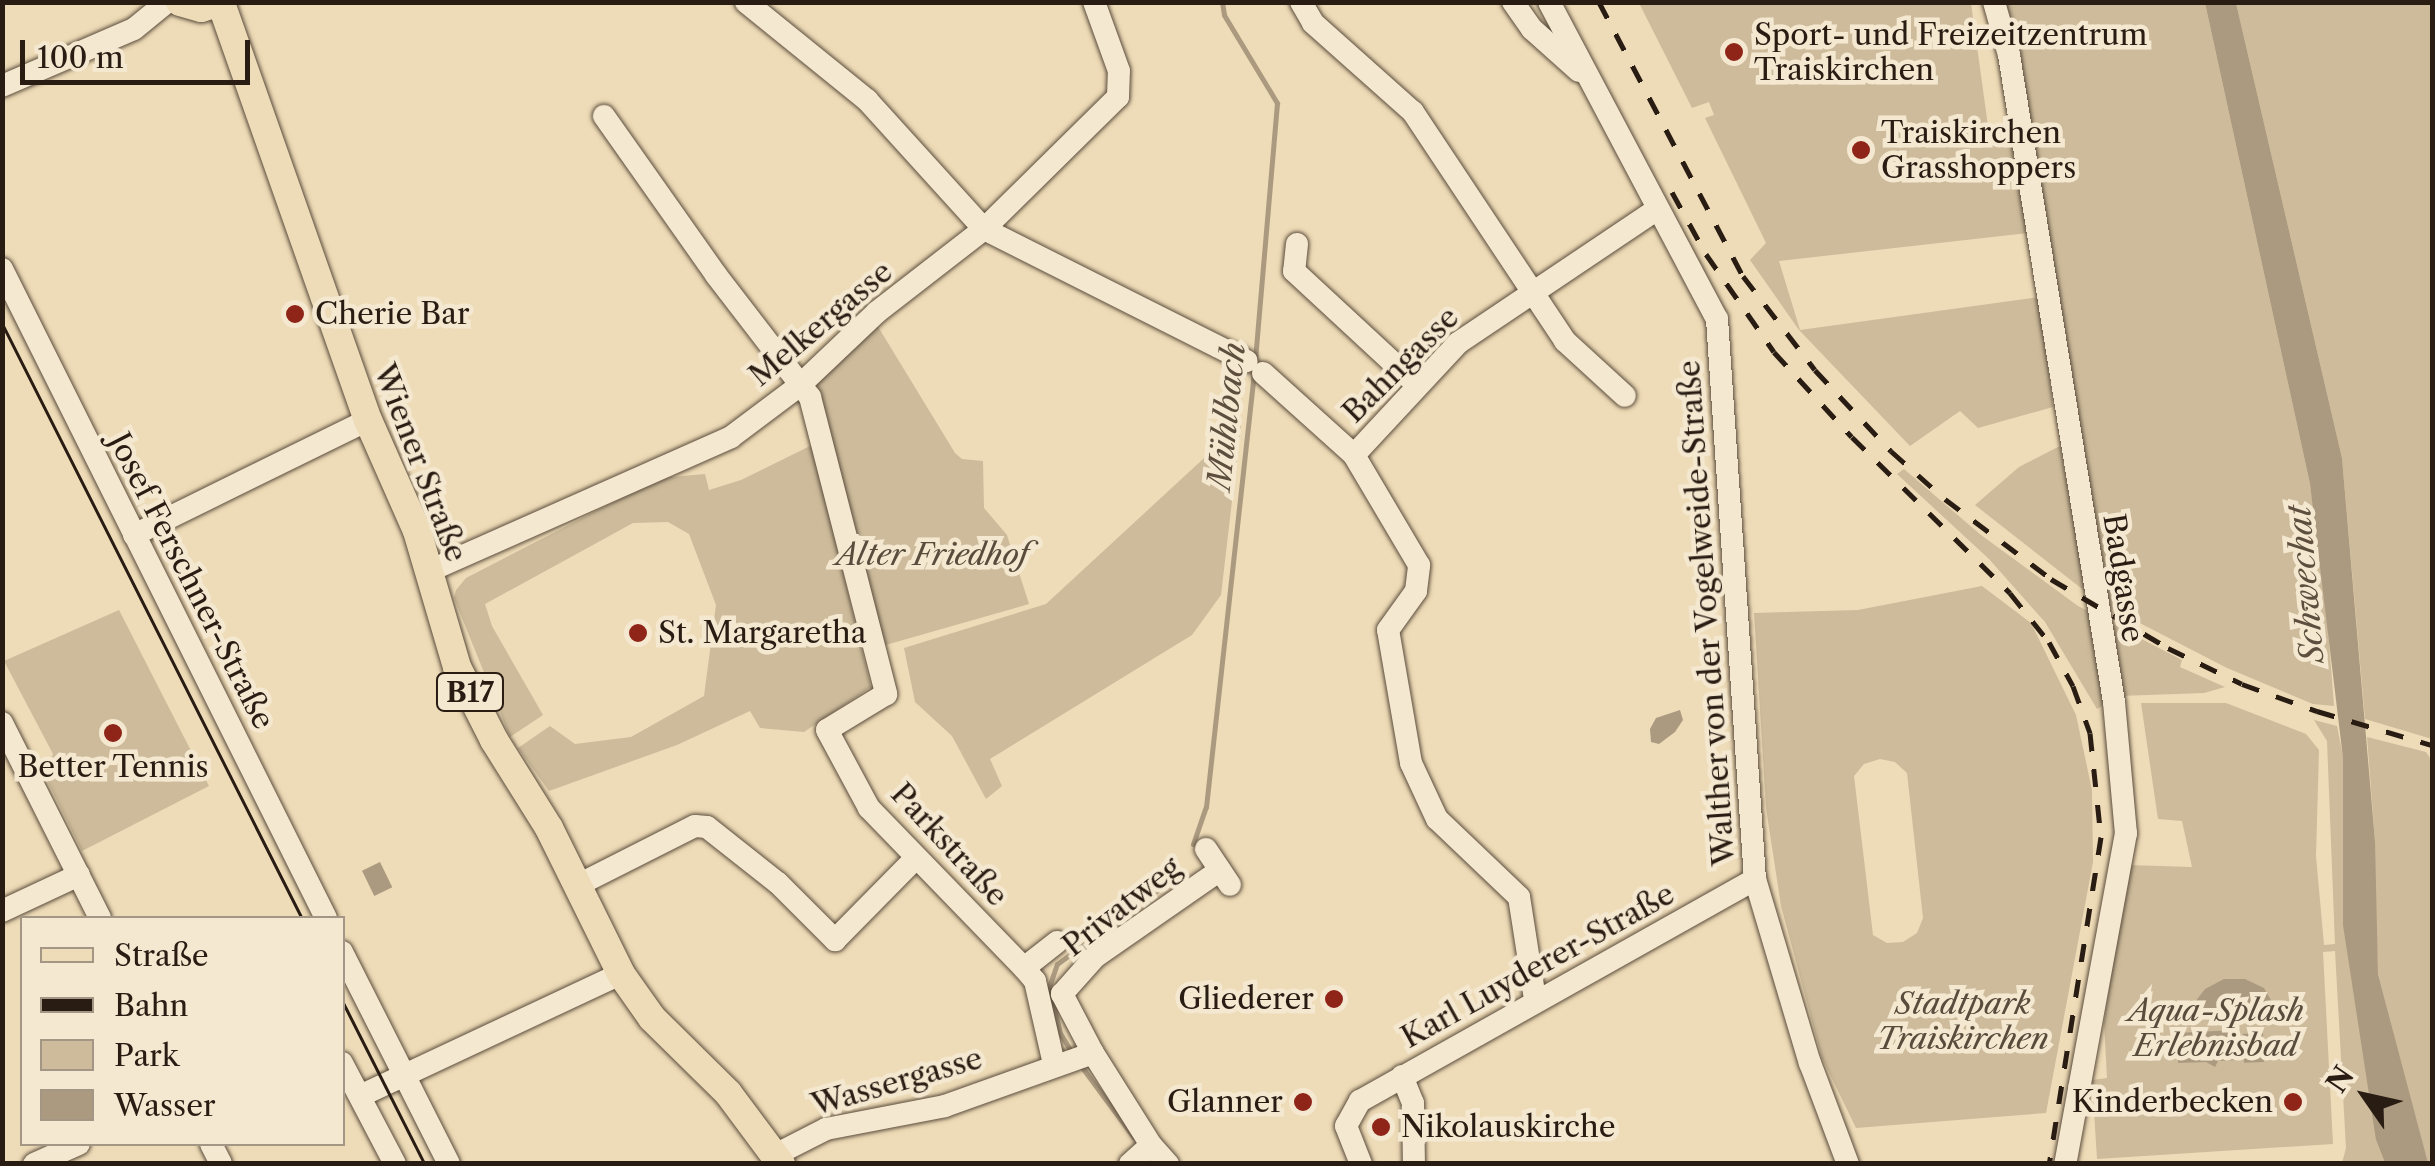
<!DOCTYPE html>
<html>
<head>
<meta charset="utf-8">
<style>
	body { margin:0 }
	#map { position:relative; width:2435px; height:1166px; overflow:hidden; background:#eedbb7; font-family:"Libre Caslon Text",serif }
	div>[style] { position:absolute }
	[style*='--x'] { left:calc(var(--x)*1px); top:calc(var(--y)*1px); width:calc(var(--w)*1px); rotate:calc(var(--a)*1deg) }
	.green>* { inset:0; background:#cdbb9b }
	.water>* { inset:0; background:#ab9a7f; transform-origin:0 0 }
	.round { border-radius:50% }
	.stream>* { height:5px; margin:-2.5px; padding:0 2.5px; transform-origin:2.5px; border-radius:2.5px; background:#ab9a7f }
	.roads { filter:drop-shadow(0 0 2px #5a4c3c) drop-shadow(0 0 2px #5a4c3c) }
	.minor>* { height:22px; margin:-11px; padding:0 11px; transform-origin:11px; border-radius:11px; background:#f4e8d0 }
	.major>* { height:28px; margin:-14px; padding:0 14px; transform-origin:14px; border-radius:14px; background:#eedbb7 }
	.tram>* { height:2.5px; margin:-1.25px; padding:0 1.25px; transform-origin:1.25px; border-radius:1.25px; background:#291c13 }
	.rail>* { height:5px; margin-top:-2.5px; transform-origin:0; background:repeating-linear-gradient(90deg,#291c13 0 18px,transparent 0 36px) }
	.dots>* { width:28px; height:28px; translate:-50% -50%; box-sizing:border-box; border:5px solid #f4e8d0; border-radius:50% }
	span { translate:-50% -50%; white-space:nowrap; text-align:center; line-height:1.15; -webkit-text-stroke:9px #f4e8d0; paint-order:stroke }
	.shield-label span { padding:2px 8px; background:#f4e8d0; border:2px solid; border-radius:8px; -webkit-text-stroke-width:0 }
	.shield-label { font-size:28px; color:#291c13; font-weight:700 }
	.poi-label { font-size:30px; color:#291c13 }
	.left { translate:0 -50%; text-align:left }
	.right { translate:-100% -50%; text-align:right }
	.street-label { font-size:30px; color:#291c13 }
	.park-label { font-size:30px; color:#5a4c3c; font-style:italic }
	.water-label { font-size:32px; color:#5d4e3e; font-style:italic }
	.frame { position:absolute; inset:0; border:5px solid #291c13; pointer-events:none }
	.legend { position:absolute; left:20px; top:916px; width:325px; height:230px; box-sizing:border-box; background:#f4e8d0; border:2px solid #a39684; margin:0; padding:12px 18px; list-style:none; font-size:30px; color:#291c13 }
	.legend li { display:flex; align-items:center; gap:20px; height:50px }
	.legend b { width:50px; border:2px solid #a39684 }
	.north { position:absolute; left:2315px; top:1046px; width:100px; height:100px; -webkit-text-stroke:8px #f4e8d0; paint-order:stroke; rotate:304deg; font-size:28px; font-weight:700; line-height:40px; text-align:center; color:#291c13 }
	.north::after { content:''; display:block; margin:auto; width:35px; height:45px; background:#291c13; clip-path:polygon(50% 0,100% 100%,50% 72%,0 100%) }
	.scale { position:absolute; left:20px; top:40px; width:230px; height:45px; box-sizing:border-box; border:5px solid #291c13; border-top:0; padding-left:12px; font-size:30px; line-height:35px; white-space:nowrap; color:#291c13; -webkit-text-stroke:8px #f4e8d0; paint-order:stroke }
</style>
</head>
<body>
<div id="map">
	<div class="green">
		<div style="clip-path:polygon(1639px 3px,1971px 3px,1988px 126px,2012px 123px,2028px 233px,1779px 261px,1800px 330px,2039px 297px,2053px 407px,1978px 428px,1960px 411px,1910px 446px,1799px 330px,1750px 260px,1766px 243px,1705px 118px,1714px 115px,1709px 102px,1692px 108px)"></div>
		<div style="clip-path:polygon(2002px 3px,2205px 3px,2310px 484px,2324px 578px,2334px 706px,2313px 704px,2227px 668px,2101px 603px)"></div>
		<div style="clip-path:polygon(2236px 3px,2432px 3px,2432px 739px,2365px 719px,2342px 458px)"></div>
		<div style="clip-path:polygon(877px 325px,955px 453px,962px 459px,983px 461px,984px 508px,1007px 535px,1029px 604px,882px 646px,817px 383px)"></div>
		<div style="clip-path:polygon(1241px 424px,1221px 595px,1192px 635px,990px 759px,1002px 786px,986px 799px,952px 736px,915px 702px,904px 648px,1046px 604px)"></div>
		<div style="clip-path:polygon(812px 445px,871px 687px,804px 732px,760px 728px,750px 711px,677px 745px,549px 791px,518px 748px,550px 726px,575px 744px,631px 737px,704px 696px,716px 605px,689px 534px,668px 522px,633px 523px,485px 604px,492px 626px,543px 715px,510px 737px,454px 598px,456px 590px,466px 578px,660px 478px,705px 474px,709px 490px,741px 480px)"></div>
		<div style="clip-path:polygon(2060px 446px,2086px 592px,1975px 505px,2019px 467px)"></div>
		<div style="clip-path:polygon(1904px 469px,1981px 535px,2078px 606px,2182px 660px,2180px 667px,2225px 687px,2204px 693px,2119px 696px,2097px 709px,2045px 622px,1989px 559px,1897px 474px)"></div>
		<div style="clip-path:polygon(evenodd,1982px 586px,2031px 623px,2076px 715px,2092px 790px,2093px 862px,2046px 1113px,1856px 1128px,1822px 1058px,1781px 906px,1766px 808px,1754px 613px,1858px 610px,1982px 586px,1880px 759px,1895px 762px,1907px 773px,1923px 918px,1917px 933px,1903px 942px,1887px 943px,1873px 935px,1854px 776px,1864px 764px,1880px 759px)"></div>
		<div style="clip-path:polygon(119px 610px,209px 786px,82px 851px,44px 774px,53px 754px,4px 661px)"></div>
		<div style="clip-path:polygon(2141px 703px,2226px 703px,2306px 734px,2319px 750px,2316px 856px,2324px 945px,2335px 944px,2327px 741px,2314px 720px,2337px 726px,2343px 756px,2346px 944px,2375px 841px,2367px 737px,2426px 752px,2432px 761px,2432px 1162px,2427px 1161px,2378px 974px,2377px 950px,2376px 1140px,2385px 1163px,2342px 1163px,2346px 1148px,2335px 951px,2323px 952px,2333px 1144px,2097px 1159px,2092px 1080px,2107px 1078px,2104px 1023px,2127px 865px,2192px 867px,2182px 821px,2158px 819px)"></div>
	</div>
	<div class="water">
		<div style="clip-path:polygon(2205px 3px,2236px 3px,2342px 458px,2375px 841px,2378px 974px,2428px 1163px,2385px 1163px,2376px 1140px,2343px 925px,2343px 758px,2310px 484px)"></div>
		<div style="clip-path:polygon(1680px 710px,1683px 720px,1675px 732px,1659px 744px,1651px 742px,1650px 729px,1656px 718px)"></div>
		<div style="left:380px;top:862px;width:28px;height:20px;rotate:64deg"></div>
		<div style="clip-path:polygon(2224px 979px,2245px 979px,2264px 988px,2283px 1021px,2266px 1022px,2257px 1016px,2247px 1022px,2239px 1018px,2237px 1010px,2216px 1013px,2192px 1006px,2205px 989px)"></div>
		<div style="clip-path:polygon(2235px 1030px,2237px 1060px,2218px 1061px,2215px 1067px,2206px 1062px,2178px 1063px,2177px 1033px)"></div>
		<div style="left:2263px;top:1033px;width:29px;height:20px;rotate:88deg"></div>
		<div class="round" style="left:2281px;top:1089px;width:24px;height:24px"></div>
	</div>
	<div class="stream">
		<div style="--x:1222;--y:2;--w:13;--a:81"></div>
		<div style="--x:1224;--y:15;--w:103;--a:58.9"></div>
		<div style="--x:1277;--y:103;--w:259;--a:94.9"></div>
		<div style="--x:1193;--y:844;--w:39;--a:-71"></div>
		<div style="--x:1206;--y:807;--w:438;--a:-83.7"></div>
		<div style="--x:1072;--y:1053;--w:23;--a:-121"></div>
		<div style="--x:1060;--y:1033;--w:47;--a:-103.4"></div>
		<div style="--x:1049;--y:987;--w:24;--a:-71"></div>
		<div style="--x:1057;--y:964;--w:127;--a:-36.3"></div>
		<div style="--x:1081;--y:1066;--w:89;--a:53.6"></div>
	</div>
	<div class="roads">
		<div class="minor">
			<div style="--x:746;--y:2;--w:156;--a:39"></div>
			<div style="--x:867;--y:100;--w:174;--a:47.8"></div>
			<div style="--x:984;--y:229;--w:294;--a:26.7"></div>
			<div style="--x:1301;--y:2;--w:24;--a:60"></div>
			<div style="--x:1313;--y:23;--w:134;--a:41.7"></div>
			<div style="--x:1413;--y:112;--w:275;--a:56.4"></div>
			<div style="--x:1565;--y:341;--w:81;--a:42.5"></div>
			<div style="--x:1513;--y:2;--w:33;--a:55"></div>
			<div style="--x:1532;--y:29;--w:63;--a:41.8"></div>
			<div style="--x:1549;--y:2;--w:359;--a:62.1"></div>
			<div style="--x:1717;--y:319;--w:561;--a:86.12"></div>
			<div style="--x:1755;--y:879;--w:192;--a:73.4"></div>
			<div style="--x:1810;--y:1063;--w:108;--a:69.4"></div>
			<div style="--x:1994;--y:2;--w:55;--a:74.2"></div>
			<div style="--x:2009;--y:55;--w:655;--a:80.78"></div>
			<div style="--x:2114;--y:702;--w:132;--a:84.8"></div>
			<div style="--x:2126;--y:833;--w:337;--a:100.4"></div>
			<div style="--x:2;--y:86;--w:144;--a:-23.4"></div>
			<div style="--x:134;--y:29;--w:43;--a:-39.3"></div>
			<div style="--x:604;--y:116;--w:194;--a:54.8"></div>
			<div style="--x:716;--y:275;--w:154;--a:52.4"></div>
			<div style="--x:810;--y:397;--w:307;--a:75.6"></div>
			<div style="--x:886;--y:694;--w:69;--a:148.6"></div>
			<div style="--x:827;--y:730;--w:89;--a:61.7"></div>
			<div style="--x:869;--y:808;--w:223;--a:45.9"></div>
			<div style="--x:1297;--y:244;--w:27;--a:96"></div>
			<div style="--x:1294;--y:271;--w:166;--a:42.8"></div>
			<div style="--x:2;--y:269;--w:725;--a:63.47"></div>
			<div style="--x:1263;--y:373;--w:122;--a:42"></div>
			<div style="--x:134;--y:535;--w:261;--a:-26.2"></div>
			<div style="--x:429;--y:571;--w:330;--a:-23.9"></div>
			<div style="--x:731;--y:437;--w:85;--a:-36.9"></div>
			<div style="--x:799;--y:386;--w:108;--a:-43.5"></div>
			<div style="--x:877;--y:312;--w:135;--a:-37.8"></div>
			<div style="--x:984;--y:229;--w:188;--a:-44.6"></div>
			<div style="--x:1118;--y:97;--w:26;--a:-88"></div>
			<div style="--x:1119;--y:71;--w:73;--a:-109.9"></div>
			<div style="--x:2;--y:723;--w:218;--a:63.3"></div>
			<div style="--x:1206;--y:849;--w:43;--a:56.3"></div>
			<div style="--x:578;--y:885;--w:131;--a:-26.8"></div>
			<div style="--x:695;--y:826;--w:12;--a:5"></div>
			<div style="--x:707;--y:827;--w:90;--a:38.3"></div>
			<div style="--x:778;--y:883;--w:81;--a:45"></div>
			<div style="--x:835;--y:940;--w:114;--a:-45.4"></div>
			<div style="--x:2;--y:911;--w:85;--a:-25.1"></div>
			<div style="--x:342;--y:952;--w:237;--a:63.2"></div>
			<div style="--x:1535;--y:999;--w:103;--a:-98.9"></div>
			<div style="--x:1519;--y:897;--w:113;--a:-136.4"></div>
			<div style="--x:1437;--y:819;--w:62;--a:-114.9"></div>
			<div style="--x:1411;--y:763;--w:135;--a:-99.8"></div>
			<div style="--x:1388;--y:630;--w:48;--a:-54.3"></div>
			<div style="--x:1416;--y:591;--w:26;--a:-83"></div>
			<div style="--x:1419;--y:565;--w:128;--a:-120.6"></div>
			<div style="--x:1354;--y:455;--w:153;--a:-47.1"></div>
			<div style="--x:1458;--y:343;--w:239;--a:-33.9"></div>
			<div style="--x:342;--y:1063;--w:114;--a:62.3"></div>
			<div style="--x:1054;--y:1064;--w:85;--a:-102.9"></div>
			<div style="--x:1035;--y:981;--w:17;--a:-130"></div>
			<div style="--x:1024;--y:968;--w:42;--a:-38.2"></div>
			<div style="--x:1402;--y:1076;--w:29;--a:68"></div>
			<div style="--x:1413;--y:1103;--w:61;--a:89.1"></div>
			<div style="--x:360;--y:1096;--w:288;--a:-25.1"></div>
			<div style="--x:211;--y:1144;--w:22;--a:63"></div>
			<div style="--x:775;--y:1155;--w:57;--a:-27"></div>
			<div style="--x:826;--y:1129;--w:121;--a:-10.9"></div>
			<div style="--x:945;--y:1106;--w:157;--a:-19.7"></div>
			<div style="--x:34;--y:1164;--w:49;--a:-24"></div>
			<div style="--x:1130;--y:1164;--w:28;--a:-42"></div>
			<div style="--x:1168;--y:1164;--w:25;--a:-132"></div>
			<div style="--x:1151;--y:1145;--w:109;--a:-122.2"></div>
			<div style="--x:1093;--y:1053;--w:67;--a:-117.7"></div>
			<div style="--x:1062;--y:994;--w:50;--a:-48.3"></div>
			<div style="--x:1095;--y:957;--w:152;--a:-34.8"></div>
			<div style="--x:1361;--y:1164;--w:41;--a:-111.5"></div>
			<div style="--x:1346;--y:1126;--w:29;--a:-61"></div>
			<div style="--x:1360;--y:1101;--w:453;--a:-29.3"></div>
		</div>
		<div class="major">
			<div style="--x:180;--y:2;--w:22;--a:16"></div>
			<div style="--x:201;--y:8;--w:21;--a:-17"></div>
			<div style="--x:221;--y:3;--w:442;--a:70.6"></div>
			<div style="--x:368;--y:420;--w:121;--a:66.2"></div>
			<div style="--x:417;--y:531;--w:142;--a:73.6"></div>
			<div style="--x:457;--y:667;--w:82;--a:63.1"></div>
			<div style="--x:494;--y:740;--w:104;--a:58"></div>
			<div style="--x:549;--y:828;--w:163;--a:63.7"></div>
			<div style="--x:621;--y:974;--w:54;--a:54.8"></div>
			<div style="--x:652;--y:1018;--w:107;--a:44.6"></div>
			<div style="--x:728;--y:1093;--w:89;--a:53.3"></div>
		</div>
	</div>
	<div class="tram">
		<div style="--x:2;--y:323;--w:666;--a:63.24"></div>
		<div style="--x:342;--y:1000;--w:184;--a:63.2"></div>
	</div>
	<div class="rail">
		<div style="--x:1599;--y:2;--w:310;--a:62.3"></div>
		<div style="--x:1743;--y:276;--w:118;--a:52.5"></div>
		<div style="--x:1815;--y:370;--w:111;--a:46.8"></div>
		<div style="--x:1891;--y:451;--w:72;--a:41.6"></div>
		<div style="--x:1945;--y:499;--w:133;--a:37"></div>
		<div style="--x:2051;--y:579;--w:136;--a:30.5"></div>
		<div style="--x:2168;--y:648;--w:82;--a:25.9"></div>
		<div style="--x:2242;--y:684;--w:80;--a:19.8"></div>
		<div style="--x:2317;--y:711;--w:120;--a:16.5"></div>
		<div style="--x:1672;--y:192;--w:71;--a:61.3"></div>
		<div style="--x:1706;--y:254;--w:119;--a:55.2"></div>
		<div style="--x:1774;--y:352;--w:115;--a:47.5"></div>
		<div style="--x:1852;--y:437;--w:222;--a:44.6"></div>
		<div style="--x:2010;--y:593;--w:63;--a:51.5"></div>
		<div style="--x:2049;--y:642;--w:50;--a:61.4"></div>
		<div style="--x:2073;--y:686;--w:50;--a:70.1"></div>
		<div style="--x:2090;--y:733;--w:105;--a:84"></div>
		<div style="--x:2101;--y:837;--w:331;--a:99"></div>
	</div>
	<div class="dots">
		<div style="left:1734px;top:52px;background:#8f2418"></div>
		<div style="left:1861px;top:150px;background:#8f2418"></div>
		<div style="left:295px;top:314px;background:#8f2418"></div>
		<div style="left:638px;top:633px;background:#8f2418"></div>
		<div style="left:113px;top:733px;background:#8f2418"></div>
		<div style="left:1334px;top:999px;background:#8f2418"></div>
		<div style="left:1303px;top:1102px;background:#8f2418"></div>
		<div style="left:2293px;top:1102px;background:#8f2418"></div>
		<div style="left:1381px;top:1127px;background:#8f2418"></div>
	</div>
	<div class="shield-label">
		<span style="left:470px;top:692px">B17</span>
	</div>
	<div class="poi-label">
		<span class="left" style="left:1754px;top:52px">Sport- und Freizeitzentrum<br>Traiskirchen</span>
		<span class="left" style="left:1881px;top:150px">Traiskirchen<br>Grasshoppers</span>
		<span class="left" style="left:315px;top:314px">Cherie Bar</span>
		<span class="left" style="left:658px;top:633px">St. Margaretha</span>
		<span style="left:113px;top:767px">Better Tennis</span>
		<span class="right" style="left:1314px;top:999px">Gliederer</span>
		<span class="right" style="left:1283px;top:1102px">Glanner</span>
		<span class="right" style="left:2273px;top:1102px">Kinderbecken</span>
		<span class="left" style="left:1401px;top:1127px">Nikolauskirche</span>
	</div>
	<div class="street-label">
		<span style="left:821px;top:324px;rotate:-40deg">Melkergasse</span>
		<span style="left:1401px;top:365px;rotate:-45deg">Bahngasse</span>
		<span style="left:420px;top:463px;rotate:69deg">Wiener Straße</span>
		<span style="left:2123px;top:578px;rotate:81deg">Badgasse</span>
		<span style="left:191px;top:581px;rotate:63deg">Josef Ferschner-Straße</span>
		<span style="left:1707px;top:613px;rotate:-94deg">Walther von der Vogelweide-Straße</span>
		<span style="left:949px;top:845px;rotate:47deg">Parkstraße</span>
		<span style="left:1122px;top:907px;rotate:-38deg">Privatweg</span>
		<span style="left:1538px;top:966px;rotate:-29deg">Karl Luyderer-Straße</span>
		<span style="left:897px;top:1082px;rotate:-16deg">Wassergasse</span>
	</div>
	<div class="park-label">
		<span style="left:932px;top:555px">Alter Friedhof</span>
		<span style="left:1963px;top:1021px">Stadtpark<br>Traiskirchen</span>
		<span style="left:2216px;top:1028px">Aqua-Splash<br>Erlebnisbad</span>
	</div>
	<div class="water-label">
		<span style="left:1227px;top:416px;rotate:-84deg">Mühlbach</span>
		<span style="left:2306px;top:584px;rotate:-95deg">Schwechat</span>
	</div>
	<div class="frame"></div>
	<ul class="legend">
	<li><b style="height:12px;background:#eedbb7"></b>Straße</li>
	<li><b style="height:12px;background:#291c13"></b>Bahn</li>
	<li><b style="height:28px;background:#cdbb9b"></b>Park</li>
	<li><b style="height:28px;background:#ab9a7f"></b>Wasser</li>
	</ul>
	<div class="north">N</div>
	<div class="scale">100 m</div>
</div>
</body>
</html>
